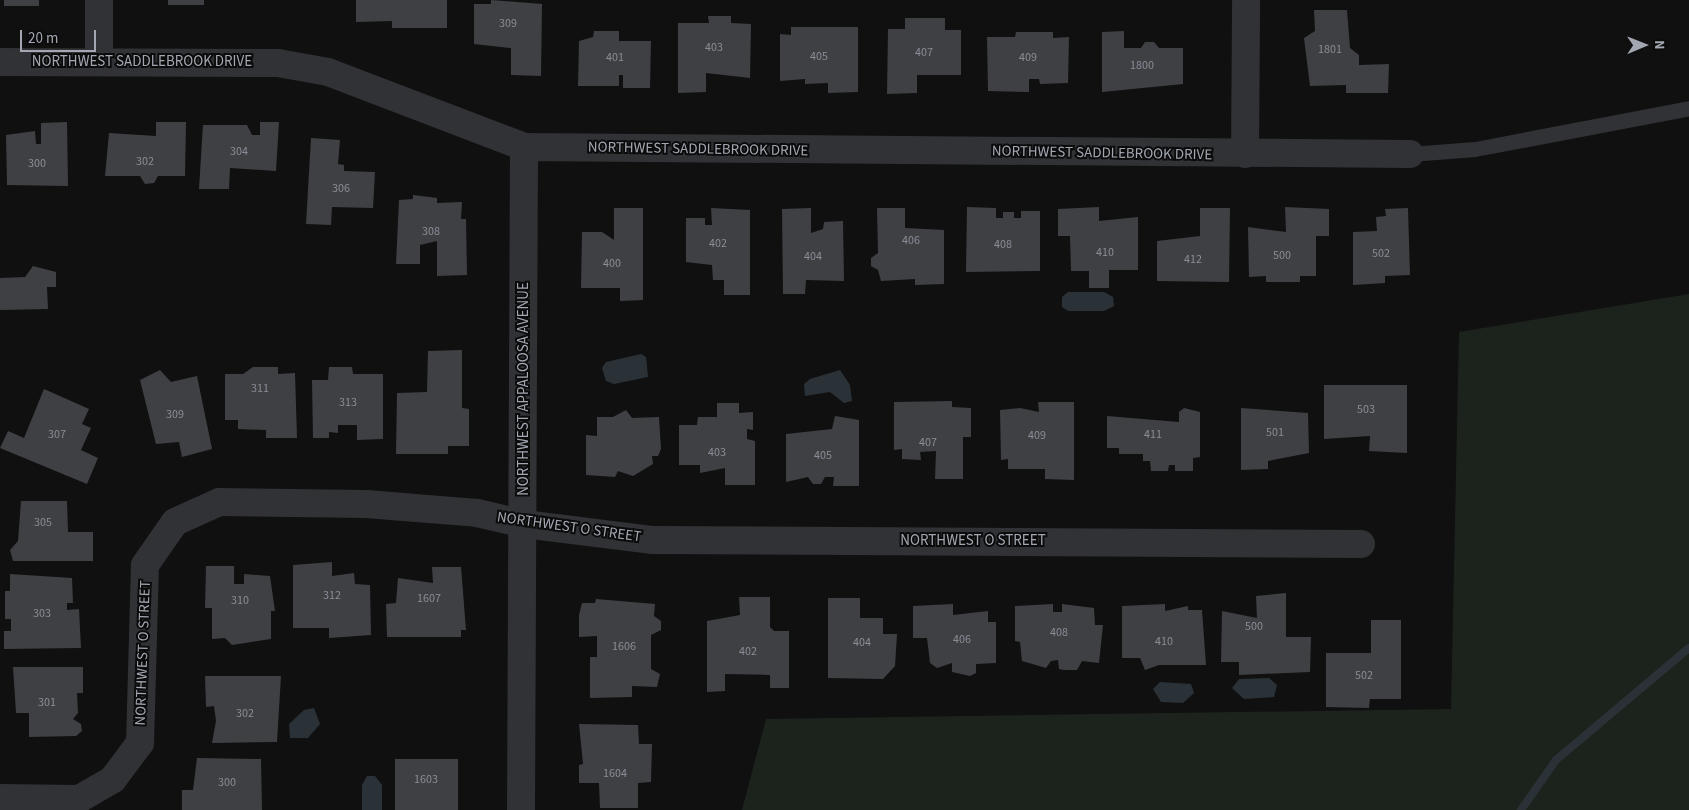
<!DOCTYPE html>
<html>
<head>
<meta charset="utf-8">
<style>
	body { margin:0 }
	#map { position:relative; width:1689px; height:810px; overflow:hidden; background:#101011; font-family:"Source Sans 3",sans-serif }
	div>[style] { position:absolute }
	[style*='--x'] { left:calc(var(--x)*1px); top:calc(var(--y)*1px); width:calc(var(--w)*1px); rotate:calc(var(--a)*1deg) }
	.green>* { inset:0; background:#1c231d }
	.water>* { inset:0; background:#2a3238 }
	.stream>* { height:8px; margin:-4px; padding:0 4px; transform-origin:4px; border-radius:4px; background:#2a3238 }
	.building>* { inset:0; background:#3f4044; transform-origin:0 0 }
	.lane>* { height:15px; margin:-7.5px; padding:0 7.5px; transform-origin:7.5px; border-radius:7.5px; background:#313235 }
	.street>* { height:28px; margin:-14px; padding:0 14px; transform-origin:14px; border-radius:14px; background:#313235 }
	span { translate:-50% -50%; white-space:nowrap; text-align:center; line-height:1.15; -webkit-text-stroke:4px #0b0b0c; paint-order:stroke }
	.number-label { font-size:12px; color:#898d96 }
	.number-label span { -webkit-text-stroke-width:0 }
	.street-label { font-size:15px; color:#a2a7b1 }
	.north { position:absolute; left:1619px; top:20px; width:50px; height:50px; -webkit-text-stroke:4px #0b0b0c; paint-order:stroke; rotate:89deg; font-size:14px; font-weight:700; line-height:20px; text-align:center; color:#a2a7b1 }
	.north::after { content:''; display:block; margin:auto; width:18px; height:22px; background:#a2a7b1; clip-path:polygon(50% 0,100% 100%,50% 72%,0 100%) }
	.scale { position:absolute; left:20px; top:30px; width:76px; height:22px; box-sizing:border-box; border:2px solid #a2a7b1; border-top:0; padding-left:6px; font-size:15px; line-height:18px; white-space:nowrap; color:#a2a7b1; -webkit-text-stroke:4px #0b0b0c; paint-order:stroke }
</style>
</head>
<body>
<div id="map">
	<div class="green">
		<div style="clip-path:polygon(1689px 294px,1689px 810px,742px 810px,766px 719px,1451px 709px,1459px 332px)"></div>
	</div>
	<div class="water">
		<div style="clip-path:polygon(1068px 292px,1104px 292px,1113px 297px,1114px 306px,1104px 311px,1068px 311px,1062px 307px,1062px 297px)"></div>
		<div style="clip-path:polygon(641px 354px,646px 357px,648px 377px,614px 384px,606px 381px,602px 368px,606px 362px)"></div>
		<div style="clip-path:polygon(840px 370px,850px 385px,852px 401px,844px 403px,830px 392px,805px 396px,804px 384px,810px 379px)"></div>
		<div style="clip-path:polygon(1269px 678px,1277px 685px,1274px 697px,1244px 699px,1232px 688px,1239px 679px)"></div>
		<div style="clip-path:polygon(1160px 682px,1191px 684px,1194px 693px,1183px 703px,1161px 702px,1153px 689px)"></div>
		<div style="clip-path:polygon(314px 708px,320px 724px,308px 738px,290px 738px,289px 724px,304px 710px)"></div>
		<div style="clip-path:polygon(367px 776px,375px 776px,382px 785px,382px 810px,362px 810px,362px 785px)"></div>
	</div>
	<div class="stream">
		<div style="--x:1521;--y:810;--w:61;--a:-55"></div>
		<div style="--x:1556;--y:760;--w:174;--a:-40.1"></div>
	</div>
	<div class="building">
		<div style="left:4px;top:0;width:35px;height:6px"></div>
		<div style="left:168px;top:0;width:36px;height:5px"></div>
		<div style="clip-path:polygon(356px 0,447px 0,447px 28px,392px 28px,392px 21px,356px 22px)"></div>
		<div style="clip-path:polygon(491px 0,542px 4px,541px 76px,511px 75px,511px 48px,474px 44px,474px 4px,491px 4px)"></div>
		<div style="clip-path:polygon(1314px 10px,1347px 10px,1350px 48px,1359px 55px,1359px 65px,1389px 64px,1388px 93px,1346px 93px,1346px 85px,1310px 86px,1304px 38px,1315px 31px)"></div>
		<div style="clip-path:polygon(708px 16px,731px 16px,731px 23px,751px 24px,750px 78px,706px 73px,706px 92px,678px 93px,678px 23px,709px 23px)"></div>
		<div style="clip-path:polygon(905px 18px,945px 18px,945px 30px,961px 30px,961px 75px,917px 75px,917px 93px,887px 94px,888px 29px,905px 29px)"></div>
		<div style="clip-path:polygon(791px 27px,858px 27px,858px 92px,828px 93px,828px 83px,805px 84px,805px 79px,780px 81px,780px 34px,791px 35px)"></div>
		<div style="clip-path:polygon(594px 31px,619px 31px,619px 41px,651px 41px,650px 88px,623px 88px,623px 75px,619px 75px,619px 86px,578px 86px,579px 41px,593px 37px)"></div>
		<div style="clip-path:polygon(1124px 31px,1124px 48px,1141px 48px,1145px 42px,1154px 42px,1159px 48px,1183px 48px,1183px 84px,1102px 92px,1102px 32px)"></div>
		<div style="clip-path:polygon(1016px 32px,1053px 32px,1053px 38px,1069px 37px,1068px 83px,1040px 84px,1039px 79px,1029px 79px,1029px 92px,988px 91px,987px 37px,1015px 37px)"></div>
		<div style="clip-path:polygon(67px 122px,68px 186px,7px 185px,6px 135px,35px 131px,36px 144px,41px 144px,41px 123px)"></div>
		<div style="clip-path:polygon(156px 122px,186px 122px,185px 176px,158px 176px,154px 183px,145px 184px,140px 176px,105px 176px,109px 133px,156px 136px)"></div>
		<div style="clip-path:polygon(260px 122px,279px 122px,276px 171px,230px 168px,229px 189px,199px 189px,203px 125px,247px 125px,252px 135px,260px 135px)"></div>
		<div style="clip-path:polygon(311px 138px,340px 140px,338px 164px,344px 165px,344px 171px,375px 172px,373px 208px,332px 207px,331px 225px,306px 224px)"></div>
		<div style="clip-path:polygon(413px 195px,437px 198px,437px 203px,462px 202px,461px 219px,466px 219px,467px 275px,437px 276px,437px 241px,420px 245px,420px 264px,396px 264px,399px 200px,413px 199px)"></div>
		<div style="clip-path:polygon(967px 207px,996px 208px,996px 218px,1003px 218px,1003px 212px,1014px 212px,1014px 218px,1021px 218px,1021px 211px,1040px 211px,1040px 271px,966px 272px)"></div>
		<div style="clip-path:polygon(1099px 207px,1099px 221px,1138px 217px,1138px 270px,1109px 270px,1109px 288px,1089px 288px,1089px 271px,1071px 271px,1070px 236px,1058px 236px,1058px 209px)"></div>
		<div style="clip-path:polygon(1285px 207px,1329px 209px,1329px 236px,1316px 236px,1316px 276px,1300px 276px,1300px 282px,1266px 282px,1266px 276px,1249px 277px,1248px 227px,1286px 232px)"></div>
		<div style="clip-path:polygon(614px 208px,643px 208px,643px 300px,620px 301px,620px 288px,581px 288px,582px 232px,602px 232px,614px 240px)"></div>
		<div style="clip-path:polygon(711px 208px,750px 210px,750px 295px,724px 295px,724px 280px,713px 280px,712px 265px,686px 262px,686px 218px,705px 218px,705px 225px,712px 225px)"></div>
		<div style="clip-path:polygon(811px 208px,811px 233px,823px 229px,824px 222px,843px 221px,844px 281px,806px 280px,805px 294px,783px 294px,782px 209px)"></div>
		<div style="clip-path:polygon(877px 208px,905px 208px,905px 228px,944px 230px,944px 284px,915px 285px,915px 279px,881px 281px,878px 270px,871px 266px,871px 258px,878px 253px)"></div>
		<div style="clip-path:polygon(1200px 208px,1230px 208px,1229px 282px,1157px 281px,1157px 241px,1200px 236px)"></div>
		<div style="clip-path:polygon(1408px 208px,1410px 275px,1385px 276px,1385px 283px,1353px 285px,1353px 232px,1377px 231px,1376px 217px,1386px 216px,1385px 209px)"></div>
		<div style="clip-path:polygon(33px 266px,56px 272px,56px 287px,47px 287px,48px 309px,0 310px,0 278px,25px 277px)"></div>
		<div style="clip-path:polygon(462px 350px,462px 408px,469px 409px,469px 446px,448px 446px,448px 454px,396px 454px,397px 393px,427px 392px,428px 351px)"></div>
		<div style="clip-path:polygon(253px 367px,278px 367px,278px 374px,295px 373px,297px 438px,266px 438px,266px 430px,238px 429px,238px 420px,225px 420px,225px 374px,243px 374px)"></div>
		<div style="clip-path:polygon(329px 367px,352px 367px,353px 374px,383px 374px,383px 439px,357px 440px,357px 425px,338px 425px,338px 433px,329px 432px,329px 438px,313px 438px,312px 380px,328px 380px)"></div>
		<div style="clip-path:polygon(160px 370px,171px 382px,197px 376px,212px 449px,182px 457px,179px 442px,156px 444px,140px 380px)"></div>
		<div style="clip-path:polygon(1324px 385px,1407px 385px,1407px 453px,1369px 451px,1370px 436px,1324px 439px)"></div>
		<div style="clip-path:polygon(44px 389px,89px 409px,82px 424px,91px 428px,81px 450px,98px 458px,87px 484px,0 448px,8px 431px,24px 438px)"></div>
		<div style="clip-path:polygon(952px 401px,952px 407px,971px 408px,971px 437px,963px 437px,963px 479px,935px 479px,936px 451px,920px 452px,921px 460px,902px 459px,902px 449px,894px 450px,894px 402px)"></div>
		<div style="clip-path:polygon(1038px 402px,1074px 402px,1074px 480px,1045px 479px,1045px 469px,1008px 469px,1008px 459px,1001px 460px,1000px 410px,1020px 408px,1039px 412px)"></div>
		<div style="clip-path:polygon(717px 403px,739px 403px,739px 413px,753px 412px,753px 430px,747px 429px,747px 439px,755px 441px,755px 485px,725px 485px,725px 468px,700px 473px,700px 465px,679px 465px,679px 425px,697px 425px,698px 417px,717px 417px)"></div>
		<div style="clip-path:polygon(1184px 408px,1200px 412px,1200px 457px,1193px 458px,1193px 471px,1175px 471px,1175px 465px,1169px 465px,1168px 471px,1151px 471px,1150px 461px,1143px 461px,1143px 454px,1119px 454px,1119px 448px,1107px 448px,1107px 416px,1179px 422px,1179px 412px)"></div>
		<div style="clip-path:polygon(1241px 408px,1308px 413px,1309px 453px,1268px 461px,1268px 469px,1241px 470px)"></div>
		<div style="clip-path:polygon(626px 410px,632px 418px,659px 417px,661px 449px,658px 456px,652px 456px,653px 464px,633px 476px,618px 471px,615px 477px,586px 475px,586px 435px,597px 436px,597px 417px,613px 417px)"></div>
		<div style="clip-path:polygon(835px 416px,859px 420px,859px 486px,833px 486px,834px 477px,825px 477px,821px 484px,813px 484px,808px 477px,786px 482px,786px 434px,832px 429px)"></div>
		<div style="clip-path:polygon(21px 501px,67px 501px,68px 532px,93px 532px,93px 561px,13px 561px,10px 550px,18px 541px)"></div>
		<div style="clip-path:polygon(332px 562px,332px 576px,354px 573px,355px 584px,370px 585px,371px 635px,329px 638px,329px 628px,293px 628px,293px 565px)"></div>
		<div style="clip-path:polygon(206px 566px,234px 566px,234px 584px,244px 584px,244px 574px,270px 576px,275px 611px,271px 611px,271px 639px,232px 645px,225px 638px,212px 639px,212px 608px,205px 608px)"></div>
		<div style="clip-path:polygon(432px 567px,461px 567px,466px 630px,461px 630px,461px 637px,387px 637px,386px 604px,396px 603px,398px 578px,433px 583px)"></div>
		<div style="clip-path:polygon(10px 574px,72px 578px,73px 603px,67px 603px,67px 610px,79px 609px,81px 648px,4px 649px,4px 631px,11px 631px,11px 619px,5px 619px,5px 591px,10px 591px)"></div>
		<div style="clip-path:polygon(1286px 593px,1286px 637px,1311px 637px,1310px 672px,1239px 675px,1239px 662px,1221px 662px,1222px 611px,1257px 618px,1256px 596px)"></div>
		<div style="clip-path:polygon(739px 597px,770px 597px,770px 627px,774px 631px,789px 631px,789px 688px,770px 688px,770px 675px,725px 674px,725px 691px,707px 692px,707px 621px,740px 615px)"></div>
		<div style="clip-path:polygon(828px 598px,860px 598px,860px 618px,883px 618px,883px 634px,897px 634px,895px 666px,883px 679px,828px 678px)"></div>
		<div style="clip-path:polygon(596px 599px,655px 604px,654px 616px,661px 621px,661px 630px,651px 635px,651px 669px,660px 674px,657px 687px,632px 686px,632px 697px,590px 698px,590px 657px,597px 657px,597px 636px,579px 637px,579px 615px,582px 603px,595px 603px)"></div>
		<div style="clip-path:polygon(953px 604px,953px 615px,988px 611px,988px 622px,996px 622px,996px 663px,976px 664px,976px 673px,970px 676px,952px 672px,952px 663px,937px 668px,930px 663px,927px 638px,913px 638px,913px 606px)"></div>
		<div style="clip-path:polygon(1053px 604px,1053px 612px,1062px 612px,1062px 604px,1094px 608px,1095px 625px,1103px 625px,1099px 663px,1082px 661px,1077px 670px,1064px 670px,1059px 669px,1058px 660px,1051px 661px,1046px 668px,1022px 661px,1020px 642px,1015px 641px,1015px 606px)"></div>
		<div style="clip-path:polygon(1165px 604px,1165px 611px,1188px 606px,1188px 610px,1202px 610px,1206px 665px,1159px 665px,1145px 670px,1140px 658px,1122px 658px,1122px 606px)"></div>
		<div style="clip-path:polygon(1371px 620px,1401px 620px,1401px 699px,1370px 699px,1369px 708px,1326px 707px,1326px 653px,1371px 653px)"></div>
		<div style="clip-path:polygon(13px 667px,83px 667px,83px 693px,77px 693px,78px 713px,73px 719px,81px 724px,82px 731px,76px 736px,29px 737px,29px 713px,16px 713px)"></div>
		<div style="clip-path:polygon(205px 676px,281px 676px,277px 742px,212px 743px,216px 721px,214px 706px,206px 707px)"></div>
		<div style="clip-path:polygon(579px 724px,638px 725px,639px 744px,652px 744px,651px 782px,638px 783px,638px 808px,600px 808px,599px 783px,579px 783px,579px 765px,583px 764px)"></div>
		<div style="clip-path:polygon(197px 758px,261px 759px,262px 810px,182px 810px,182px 790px,193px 790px)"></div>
		<div style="left:395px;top:759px;width:63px;height:51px"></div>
	</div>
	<div class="lane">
		<div style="--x:1410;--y:154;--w:65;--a:-4.4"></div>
		<div style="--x:1475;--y:149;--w:218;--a:-10.8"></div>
	</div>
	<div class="street">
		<div style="--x:99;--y:61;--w:61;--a:-90"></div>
		<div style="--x:0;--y:62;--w:278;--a:0.2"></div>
		<div style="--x:278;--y:63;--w:51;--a:10.2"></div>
		<div style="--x:328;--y:72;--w:210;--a:20.9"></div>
		<div style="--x:524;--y:147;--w:886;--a:0.45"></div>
		<div style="--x:1245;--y:154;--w:154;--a:-89.6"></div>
		<div style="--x:0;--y:798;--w:79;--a:0.7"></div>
		<div style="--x:79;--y:799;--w:39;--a:-30"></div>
		<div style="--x:113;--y:779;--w:45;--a:-53.1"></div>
		<div style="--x:140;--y:743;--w:178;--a:-88.4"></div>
		<div style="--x:145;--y:565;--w:52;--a:-55.1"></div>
		<div style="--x:175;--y:522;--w:48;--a:-24.4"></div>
		<div style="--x:219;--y:502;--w:147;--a:0.8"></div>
		<div style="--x:366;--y:504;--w:111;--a:4.6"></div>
		<div style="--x:477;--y:513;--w:48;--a:13.2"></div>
		<div style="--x:524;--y:524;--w:130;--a:7.1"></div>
		<div style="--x:653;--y:540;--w:708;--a:0.32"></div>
		<div style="--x:521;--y:810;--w:663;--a:-89.74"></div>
	</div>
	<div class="number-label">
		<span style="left:508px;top:24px">309</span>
		<span style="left:714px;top:48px">403</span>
		<span style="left:1330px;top:50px">1801</span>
		<span style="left:924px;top:53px">407</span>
		<span style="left:819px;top:57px">405</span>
		<span style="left:615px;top:58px">401</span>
		<span style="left:1028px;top:58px">409</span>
		<span style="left:1142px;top:66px">1800</span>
		<span style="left:239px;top:152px">304</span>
		<span style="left:145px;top:162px">302</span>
		<span style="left:37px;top:164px">300</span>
		<span style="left:341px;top:189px">306</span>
		<span style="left:431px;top:232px">308</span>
		<span style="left:911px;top:241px">406</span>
		<span style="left:718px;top:244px">402</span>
		<span style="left:1003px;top:245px">408</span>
		<span style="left:1105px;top:253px">410</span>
		<span style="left:1381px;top:254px">502</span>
		<span style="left:1282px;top:256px">500</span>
		<span style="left:813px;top:257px">404</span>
		<span style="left:1193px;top:260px">412</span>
		<span style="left:612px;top:264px">400</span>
		<span style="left:260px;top:389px">311</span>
		<span style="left:348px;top:403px">313</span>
		<span style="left:1366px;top:410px">503</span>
		<span style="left:175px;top:415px">309</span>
		<span style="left:1275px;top:433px">501</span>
		<span style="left:57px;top:435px">307</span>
		<span style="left:1153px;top:435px">411</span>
		<span style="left:1037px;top:436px">409</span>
		<span style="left:928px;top:443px">407</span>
		<span style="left:717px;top:453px">403</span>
		<span style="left:823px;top:456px">405</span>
		<span style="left:43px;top:523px">305</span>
		<span style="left:332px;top:596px">312</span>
		<span style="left:429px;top:599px">1607</span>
		<span style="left:240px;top:601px">310</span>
		<span style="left:42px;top:614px">303</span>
		<span style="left:1254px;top:627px">500</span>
		<span style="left:1059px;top:633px">408</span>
		<span style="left:962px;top:640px">406</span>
		<span style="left:1164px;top:642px">410</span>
		<span style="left:862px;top:643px">404</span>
		<span style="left:624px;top:647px">1606</span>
		<span style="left:748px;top:652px">402</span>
		<span style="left:1364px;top:676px">502</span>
		<span style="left:47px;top:703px">301</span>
		<span style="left:245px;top:714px">302</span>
		<span style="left:615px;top:774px">1604</span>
		<span style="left:426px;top:780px">1603</span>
		<span style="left:227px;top:783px">300</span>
	</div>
	<div class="street-label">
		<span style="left:142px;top:62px">NORTHWEST SADDLEBROOK DRIVE</span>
		<span style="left:698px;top:149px;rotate:1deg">NORTHWEST SADDLEBROOK DRIVE</span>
		<span style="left:1102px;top:153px;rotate:1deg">NORTHWEST SADDLEBROOK DRIVE</span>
		<span style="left:524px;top:389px;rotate:-90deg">NORTHWEST APPALOOSA AVENUE</span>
		<span style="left:569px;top:527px;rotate:8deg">NORTHWEST O STREET</span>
		<span style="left:973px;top:541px">NORTHWEST O STREET</span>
		<span style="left:143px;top:653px;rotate:-88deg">NORTHWEST O STREET</span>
	</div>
	<div class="north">N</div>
	<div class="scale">20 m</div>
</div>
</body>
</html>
